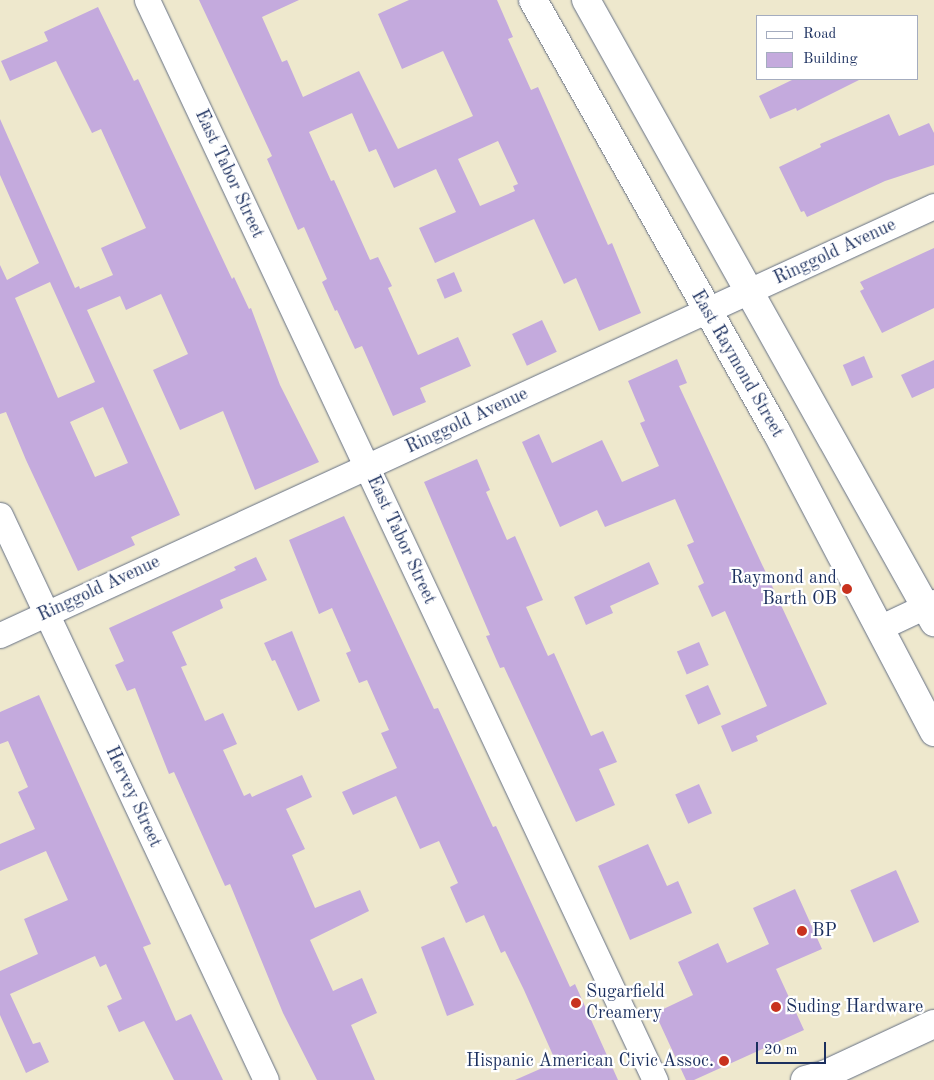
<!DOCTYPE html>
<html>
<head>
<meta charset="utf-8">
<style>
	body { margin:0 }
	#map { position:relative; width:934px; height:1080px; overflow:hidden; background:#eee8cd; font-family:"Old Standard TT",serif }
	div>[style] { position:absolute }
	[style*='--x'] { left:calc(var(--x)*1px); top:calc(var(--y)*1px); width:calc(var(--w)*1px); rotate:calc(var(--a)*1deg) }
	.building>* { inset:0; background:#c4aadd; transform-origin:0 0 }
	.roads { filter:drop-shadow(0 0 1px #657085) drop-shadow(0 0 1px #657085) }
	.minor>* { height:25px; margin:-12.5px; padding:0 12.5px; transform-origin:12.5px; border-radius:12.5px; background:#fff }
	.secondary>* { height:28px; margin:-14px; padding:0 14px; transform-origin:14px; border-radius:14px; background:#fff }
	.primary>* { height:28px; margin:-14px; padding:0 14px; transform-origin:14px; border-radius:14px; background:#fff }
	.dots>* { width:14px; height:14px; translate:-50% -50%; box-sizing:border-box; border:2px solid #fff; border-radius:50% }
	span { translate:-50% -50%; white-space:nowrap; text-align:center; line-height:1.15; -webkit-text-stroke:4.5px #fff; paint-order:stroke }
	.street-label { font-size:18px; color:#1b2f5e }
	.poi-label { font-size:18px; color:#1b2f5e }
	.right { translate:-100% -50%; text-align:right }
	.left { translate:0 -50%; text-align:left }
	.legend { position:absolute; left:756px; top:15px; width:162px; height:65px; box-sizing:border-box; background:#fff; border:1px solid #a4acbf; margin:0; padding:6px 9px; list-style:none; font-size:15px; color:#1b2f5e }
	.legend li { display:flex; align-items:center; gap:10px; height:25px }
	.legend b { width:25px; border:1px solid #a4acbf }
	.scale { position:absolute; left:756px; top:1042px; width:70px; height:22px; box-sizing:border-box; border:2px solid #1b2f5e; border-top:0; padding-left:6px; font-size:15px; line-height:18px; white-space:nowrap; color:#1b2f5e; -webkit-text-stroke:4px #fff; paint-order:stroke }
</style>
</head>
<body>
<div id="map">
	<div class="building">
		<div style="clip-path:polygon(evenodd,199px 0,299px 0,262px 17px,282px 62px,287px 60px,303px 97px,359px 71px,398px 149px,473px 116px,443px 51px,402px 69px,378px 14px,409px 0,497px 0,513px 37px,508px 39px,531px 90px,538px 87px,608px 245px,612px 243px,641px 313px,599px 331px,576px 278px,564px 284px,534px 219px,435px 263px,419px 228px,456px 212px,436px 169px,394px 188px,376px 149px,369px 152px,352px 113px,309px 132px,331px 181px,334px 180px,370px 260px,378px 257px,392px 286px,388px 288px,418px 355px,458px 337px,471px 366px,420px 388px,426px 402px,393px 416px,362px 346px,355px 349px,337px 310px,335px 311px,322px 282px,327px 279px,304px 227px,298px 230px,267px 159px,272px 156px,199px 0,498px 141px,518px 184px,513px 186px,515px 191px,480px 206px,458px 159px,498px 141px)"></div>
		<div style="clip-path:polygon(evenodd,98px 7px,134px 81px,138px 79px,232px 279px,234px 277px,249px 309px,251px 308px,280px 385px,319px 462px,255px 490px,223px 411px,180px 430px,153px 370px,188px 354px,161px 294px,126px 310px,120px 296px,87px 310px,180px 515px,131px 537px,135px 545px,78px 571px,26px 460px,6px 412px,0 414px,0 265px,7px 280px,39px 263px,0 175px,0 119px,75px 288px,79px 286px,80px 289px,113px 275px,101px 248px,146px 228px,101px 129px,92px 133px,56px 61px,10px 81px,1px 61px,48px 41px,44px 32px,98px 7px,50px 282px,95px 382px,58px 398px,15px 298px,50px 282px,98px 7px,103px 407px,128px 463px,95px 477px,70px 422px,103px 407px)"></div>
		<div style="clip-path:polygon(794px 79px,861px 79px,797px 111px,796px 108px,770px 119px,759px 96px)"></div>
		<div style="clip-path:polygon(889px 114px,899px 136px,929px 123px,934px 133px,934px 165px,885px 181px,807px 217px,804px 211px,801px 212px,779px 167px,821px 147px,820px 144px)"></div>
		<div style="clip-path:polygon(934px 248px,934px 308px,882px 333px,860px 291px,864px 289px,860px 282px)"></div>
		<div style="left:454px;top:272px;width:21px;height:19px;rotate:67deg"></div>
		<div style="left:542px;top:320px;width:35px;height:33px;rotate:65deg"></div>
		<div style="left:864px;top:356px;width:23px;height:23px;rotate:67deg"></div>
		<div style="clip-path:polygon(677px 359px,687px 383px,679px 386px,827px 704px,756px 736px,758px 741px,732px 752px,721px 726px,767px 706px,725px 611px,712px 617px,698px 586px,704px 583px,687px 545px,694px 542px,675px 499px,605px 527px,597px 510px,560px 527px,522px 442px,539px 434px,552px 463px,602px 440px,622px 482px,659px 466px,640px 423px,645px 421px,628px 381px)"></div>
		<div style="clip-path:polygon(934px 360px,934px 388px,912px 398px,901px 375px)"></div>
		<div style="clip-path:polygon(477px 459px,490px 490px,486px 492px,507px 540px,515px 536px,543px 600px,526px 607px,548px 656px,554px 653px,591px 736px,603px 731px,617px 762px,599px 769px,615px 805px,576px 822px,504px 667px,500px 668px,486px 636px,490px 635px,424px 482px)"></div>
		<div style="clip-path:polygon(344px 516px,434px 709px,438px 708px,493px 827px,496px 826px,570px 987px,575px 984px,618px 1080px,515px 1080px,556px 1062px,524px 990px,505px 951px,501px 953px,484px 915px,466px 923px,450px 887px,458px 883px,439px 841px,420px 849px,396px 796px,353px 815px,342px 792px,397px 768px,381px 733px,389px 730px,367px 680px,359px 683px,346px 653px,351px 651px,332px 608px,319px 614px,289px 540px)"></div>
		<div style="clip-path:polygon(256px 557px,267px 580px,220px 600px,223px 608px,172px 632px,187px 665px,181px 667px,205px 721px,223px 713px,237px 744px,223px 750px,244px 796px,250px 793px,252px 797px,302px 775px,312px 797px,286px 809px,305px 849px,292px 855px,315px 908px,360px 890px,369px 911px,310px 940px,333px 991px,362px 978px,377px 1013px,351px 1025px,375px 1080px,317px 1080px,283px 1013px,230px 884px,225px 886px,174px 772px,169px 774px,135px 688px,127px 691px,115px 665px,124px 661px,109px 628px,236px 570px,234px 567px)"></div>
		<div style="clip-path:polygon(649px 562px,659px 584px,610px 606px,613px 613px,586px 625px,574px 597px)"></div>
		<div style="clip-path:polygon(292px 631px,320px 701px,298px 711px,275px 660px,272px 661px,264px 643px)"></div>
		<div style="left:699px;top:642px;width:25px;height:24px;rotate:67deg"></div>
		<div style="left:708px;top:685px;width:32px;height:25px;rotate:66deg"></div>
		<div style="clip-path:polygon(39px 695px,151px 944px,143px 947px,176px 1021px,191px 1014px,223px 1080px,174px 1080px,144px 1021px,119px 1032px,107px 1006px,122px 999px,106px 964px,100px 967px,95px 956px,10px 994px,33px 1044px,40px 1042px,49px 1062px,26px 1073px,0 1015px,0 971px,38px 954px,24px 919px,68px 900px,46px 851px,0 871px,0 844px,35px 829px,18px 792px,28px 787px,8px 741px,0 744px,0 712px)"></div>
		<div style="left:699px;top:784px;width:32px;height:26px;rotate:66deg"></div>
		<div style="clip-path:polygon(648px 844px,667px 886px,678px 881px,692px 913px,630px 940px,598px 866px)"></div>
		<div style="left:896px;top:870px;width:57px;height:50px;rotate:66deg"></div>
		<div style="clip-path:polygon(795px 889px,822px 949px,776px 969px,804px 1030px,694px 1080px,686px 1080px,655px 1013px,693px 995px,678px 962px,718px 943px,727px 963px,769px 944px,753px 908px)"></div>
		<div style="clip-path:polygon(444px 937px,474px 1005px,447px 1016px,421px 947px)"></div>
	</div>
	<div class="roads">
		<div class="minor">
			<div style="--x:147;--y:0;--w:1194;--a:64.81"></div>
			<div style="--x:0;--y:515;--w:624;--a:64.79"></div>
			<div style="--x:879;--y:628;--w:61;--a:-25.3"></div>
			<div style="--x:0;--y:635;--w:1028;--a:-24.67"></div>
		</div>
		<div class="secondary">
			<div style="--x:805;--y:1080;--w:20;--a:-15"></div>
			<div style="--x:824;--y:1075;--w:121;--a:-24.9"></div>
		</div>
		<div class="primary">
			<div style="--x:533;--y:0;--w:495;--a:60.6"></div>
			<div style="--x:776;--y:431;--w:340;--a:62.3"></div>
			<div style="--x:586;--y:0;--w:713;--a:60.77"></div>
		</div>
	</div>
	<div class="dots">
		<div style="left:847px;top:589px;background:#c8321e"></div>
		<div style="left:802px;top:931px;background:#c8321e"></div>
		<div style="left:576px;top:1003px;background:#c8321e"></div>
		<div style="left:776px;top:1007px;background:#c8321e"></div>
		<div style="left:724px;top:1061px;background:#c8321e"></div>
	</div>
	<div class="street-label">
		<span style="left:229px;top:174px;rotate:65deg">East Tabor Street</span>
		<span style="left:835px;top:252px;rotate:-25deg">Ringgold Avenue</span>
		<span style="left:737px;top:364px;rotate:60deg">East Raymond Street</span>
		<span style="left:467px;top:421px;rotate:-25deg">Ringgold Avenue</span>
		<span style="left:401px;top:540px;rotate:65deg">East Tabor Street</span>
		<span style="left:99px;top:589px;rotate:-25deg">Ringgold Avenue</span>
		<span style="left:133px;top:797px;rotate:65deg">Hervey Street</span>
	</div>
	<div class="poi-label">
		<span class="right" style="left:837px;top:589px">Raymond and<br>Barth OB</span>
		<span class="left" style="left:812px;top:931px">BP</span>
		<span class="left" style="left:586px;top:1003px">Sugarfield<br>Creamery</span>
		<span class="left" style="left:786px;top:1007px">Suding Hardware</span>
		<span class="right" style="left:714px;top:1061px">Hispanic American Civic Assoc.</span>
	</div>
	<ul class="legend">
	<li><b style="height:6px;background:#fff"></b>Road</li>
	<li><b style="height:14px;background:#c4aadd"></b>Building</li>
	</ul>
	<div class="scale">20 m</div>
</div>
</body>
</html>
